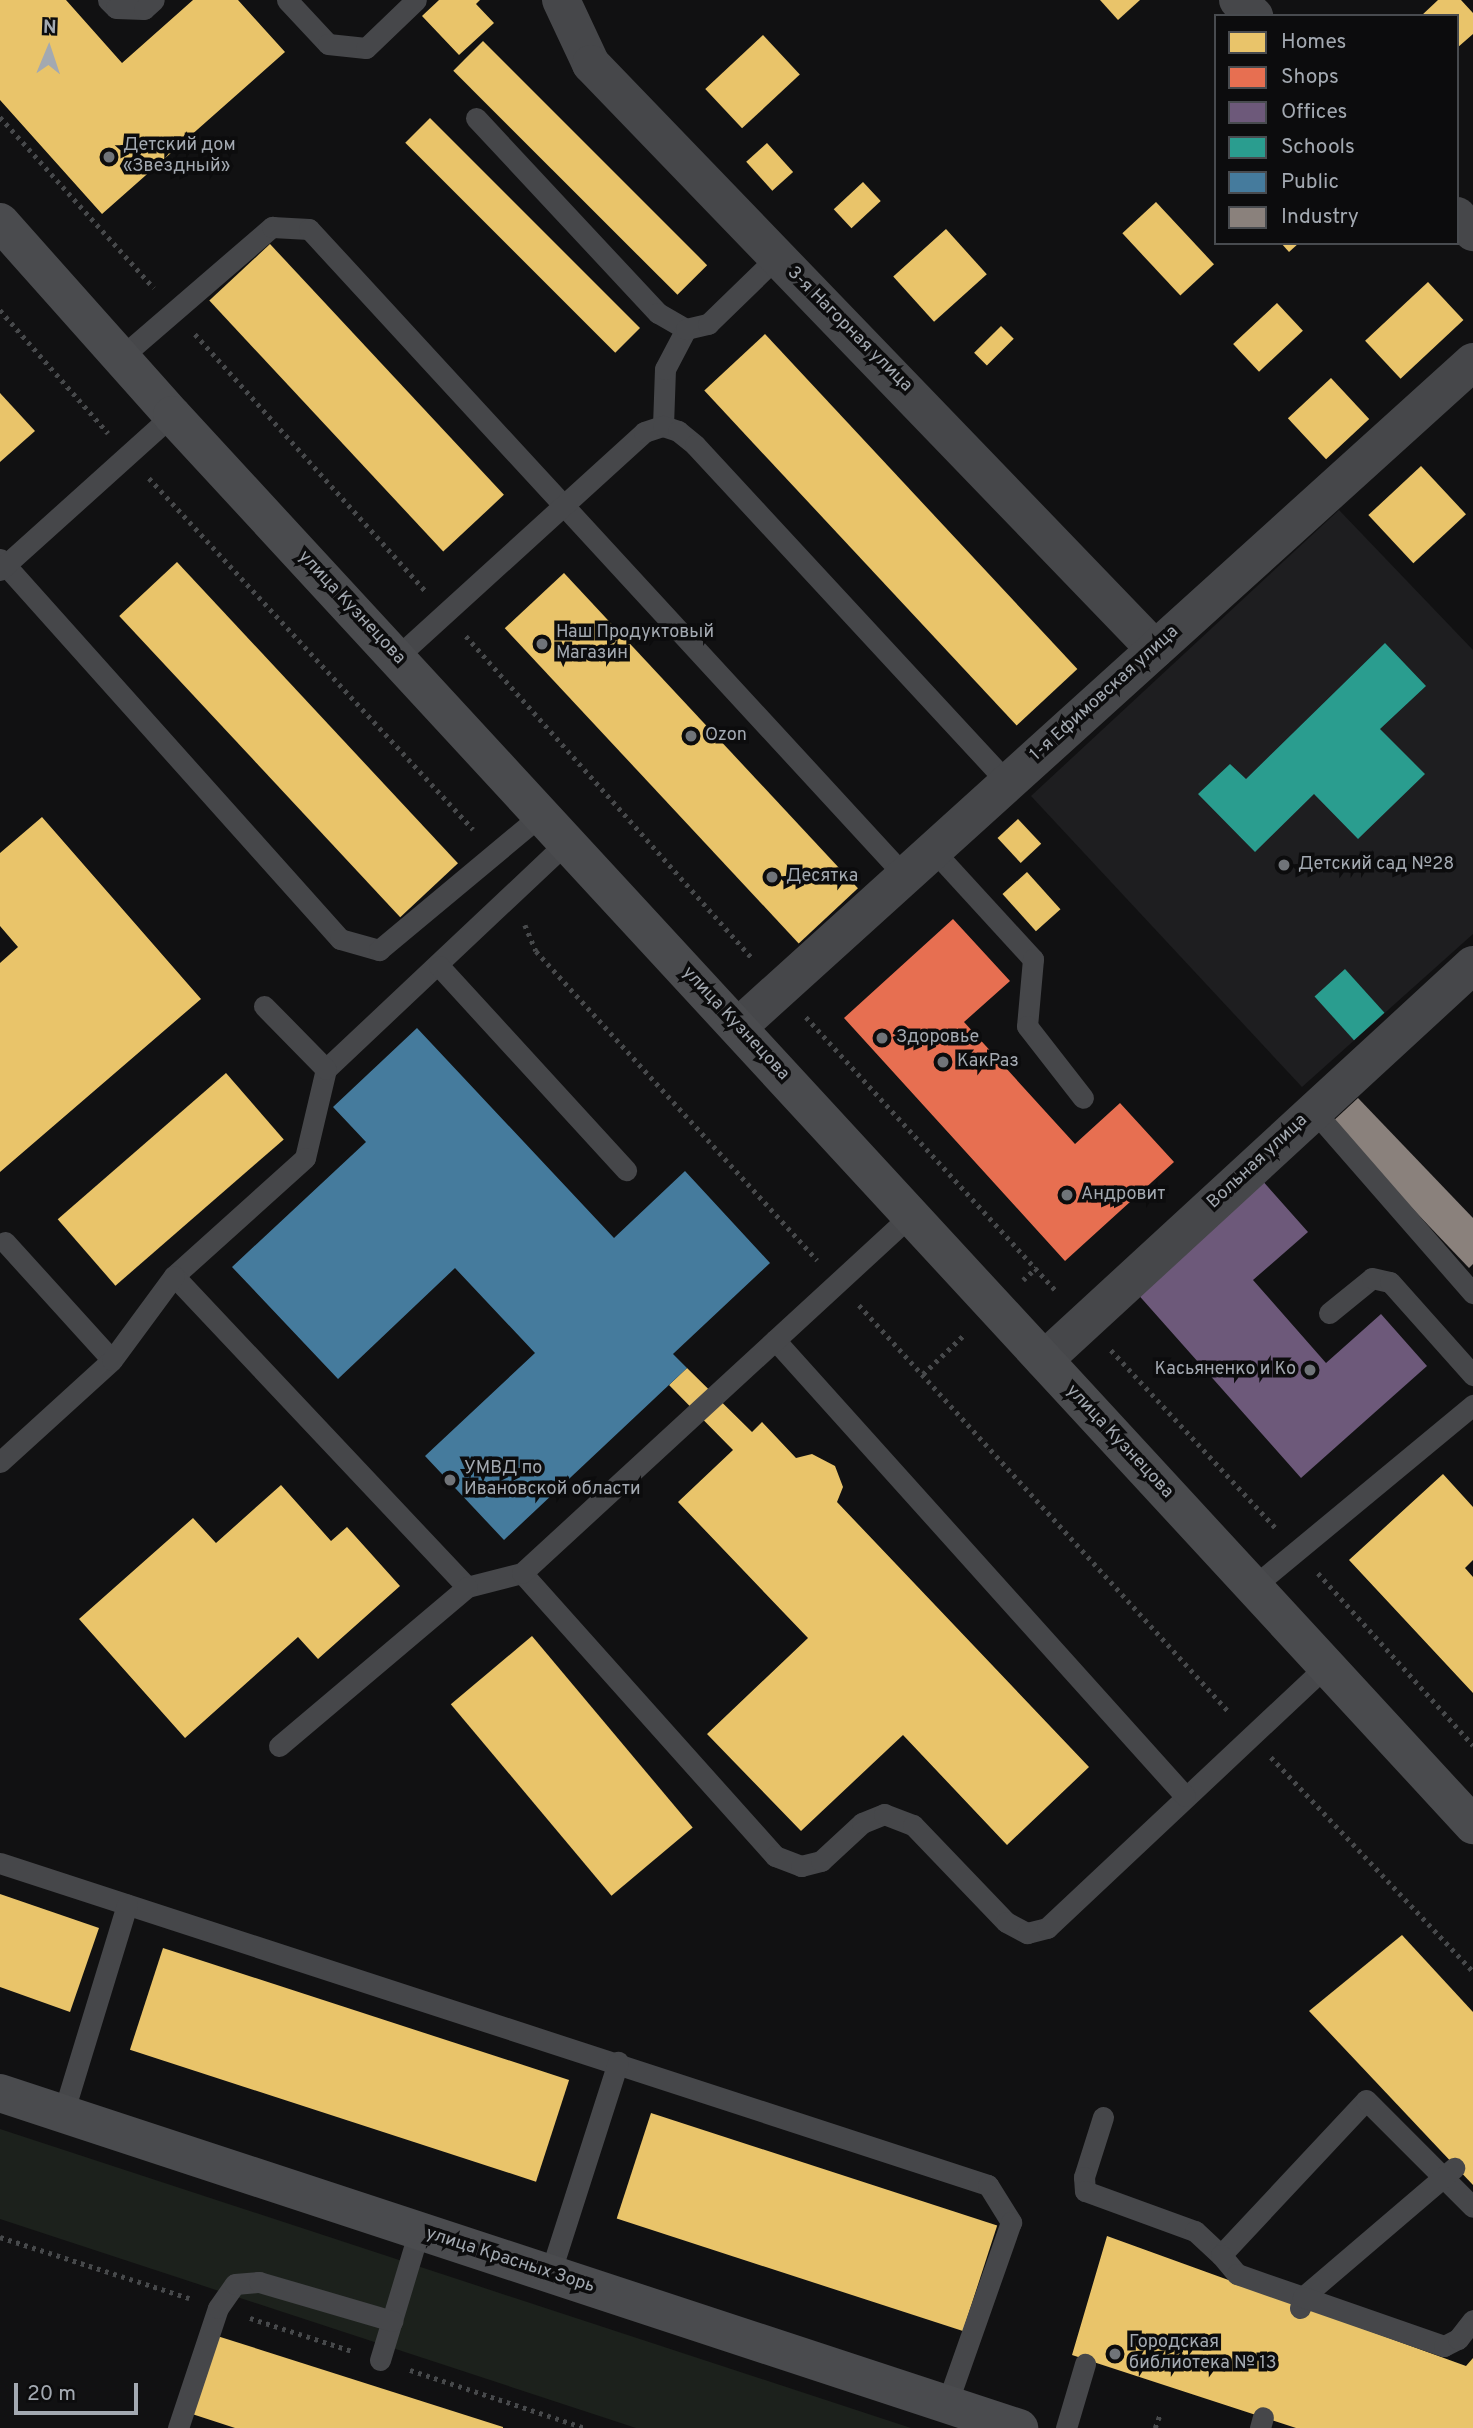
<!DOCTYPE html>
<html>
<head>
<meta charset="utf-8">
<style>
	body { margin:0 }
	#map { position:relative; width:1473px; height:2428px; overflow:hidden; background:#111112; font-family:Overpass,sans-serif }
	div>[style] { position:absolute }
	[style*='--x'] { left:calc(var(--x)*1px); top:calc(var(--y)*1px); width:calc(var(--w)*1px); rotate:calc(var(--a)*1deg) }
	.built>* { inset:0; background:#1e1e20 }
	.green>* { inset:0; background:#1c211c }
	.homes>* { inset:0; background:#e9c46a; transform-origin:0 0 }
	.shops>* { inset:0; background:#e76f51 }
	.offices>* { inset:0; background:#6d597a }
	.schools>* { inset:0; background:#2a9d8f; transform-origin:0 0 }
	.public>* { inset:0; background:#457b9d }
	.industry>* { inset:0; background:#8a817c }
	.path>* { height:4.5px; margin-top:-2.25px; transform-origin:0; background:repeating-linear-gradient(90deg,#47494b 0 3.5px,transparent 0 8.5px) }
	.lane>* { height:21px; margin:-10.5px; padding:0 10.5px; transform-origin:10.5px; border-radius:10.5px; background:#46474a }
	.street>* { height:38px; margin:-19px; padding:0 19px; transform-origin:19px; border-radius:19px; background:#46474a }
	.secondary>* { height:38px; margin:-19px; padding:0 19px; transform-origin:19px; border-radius:19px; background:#4a4b4e }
	.dots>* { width:19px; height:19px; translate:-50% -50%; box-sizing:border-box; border:4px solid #0c0c0d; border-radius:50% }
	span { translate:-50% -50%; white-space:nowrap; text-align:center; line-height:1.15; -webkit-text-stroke:7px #0c0c0d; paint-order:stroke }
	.poi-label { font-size:18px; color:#a3a9b1 }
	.left { translate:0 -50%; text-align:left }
	.right { translate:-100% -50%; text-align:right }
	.street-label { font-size:18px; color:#a3a9b1 }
	.legend { position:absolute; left:1214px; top:14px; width:245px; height:231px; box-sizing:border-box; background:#0c0c0d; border:2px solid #484b4f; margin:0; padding:9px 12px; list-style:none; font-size:21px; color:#a3a9b1 }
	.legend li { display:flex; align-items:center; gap:14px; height:35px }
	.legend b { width:35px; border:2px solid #484b4f }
	.north { position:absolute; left:14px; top:14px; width:70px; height:70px; -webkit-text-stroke:5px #0c0c0d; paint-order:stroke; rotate:2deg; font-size:19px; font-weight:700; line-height:28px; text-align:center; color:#a3a9b1 }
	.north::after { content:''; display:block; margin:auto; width:24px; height:32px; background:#a3a9b1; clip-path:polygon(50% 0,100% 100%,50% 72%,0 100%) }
	.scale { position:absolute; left:14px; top:2383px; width:124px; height:32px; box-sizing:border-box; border:4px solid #a3a9b1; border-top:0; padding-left:9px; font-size:21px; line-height:24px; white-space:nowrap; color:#a3a9b1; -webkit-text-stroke:5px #0c0c0d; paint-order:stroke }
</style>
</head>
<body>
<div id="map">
	<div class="built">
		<div style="clip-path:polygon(1339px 510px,1473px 650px,1473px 934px,1302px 1087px,1031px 796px)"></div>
	</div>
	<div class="green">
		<div style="clip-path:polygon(0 2129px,911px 2428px,636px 2428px,0 2219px)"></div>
	</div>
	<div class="homes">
		<div style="clip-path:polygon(0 0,66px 0,122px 63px,193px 0,238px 0,285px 52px,102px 214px,0 100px)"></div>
		<div style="clip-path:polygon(439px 0,480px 0,476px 4px,494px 23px,459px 55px,422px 16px)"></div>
		<div style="clip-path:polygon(1100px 0,1140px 0,1118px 20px)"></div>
		<div style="clip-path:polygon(1438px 0,1461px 0,1473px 13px,1473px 34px,1457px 48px,1457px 16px,1421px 16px)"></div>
		<div style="left:763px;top:35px;width:54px;height:79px;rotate:47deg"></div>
		<div style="left:483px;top:41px;width:317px;height:42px;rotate:45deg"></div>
		<div style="left:430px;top:118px;width:297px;height:35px;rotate:45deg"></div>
		<div style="left:767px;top:143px;width:39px;height:28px;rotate:48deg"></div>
		<div style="left:863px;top:182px;width:26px;height:40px;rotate:47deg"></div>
		<div style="left:1156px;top:202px;width:85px;height:46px;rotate:47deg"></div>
		<div style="left:946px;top:229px;width:61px;height:71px;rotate:48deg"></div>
		<div style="clip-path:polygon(1281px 243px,1299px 243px,1289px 252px)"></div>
		<div style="left:270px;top:244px;width:343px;height:83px;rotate:47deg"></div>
		<div style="left:1428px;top:282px;width:52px;height:86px;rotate:47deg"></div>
		<div style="left:1277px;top:303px;width:38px;height:60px;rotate:47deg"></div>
		<div style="left:1001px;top:326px;width:18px;height:38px;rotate:45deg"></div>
		<div style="left:765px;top:334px;width:458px;height:83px;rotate:47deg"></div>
		<div style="left:1331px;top:378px;width:56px;height:59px;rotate:47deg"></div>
		<div style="clip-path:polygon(0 393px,35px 431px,0 462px)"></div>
		<div style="left:1421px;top:466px;width:66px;height:72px;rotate:47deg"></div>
		<div style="left:177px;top:562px;width:412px;height:79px;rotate:47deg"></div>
		<div style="left:564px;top:573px;width:431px;height:81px;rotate:47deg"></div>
		<div style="clip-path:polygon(42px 817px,201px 999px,0 1172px,0 963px,18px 947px,0 926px,0 853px)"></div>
		<div style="left:1018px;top:819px;width:34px;height:28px;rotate:47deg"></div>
		<div style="left:1027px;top:872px;width:50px;height:33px;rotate:48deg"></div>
		<div style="left:226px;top:1073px;width:88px;height:223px;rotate:49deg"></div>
		<div style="clip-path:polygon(687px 1368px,752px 1432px,762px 1422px,796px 1458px,812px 1454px,835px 1466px,843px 1487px,837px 1502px,1089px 1767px,1007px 1845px,903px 1735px,801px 1831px,707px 1734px,808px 1638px,678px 1502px,733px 1450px,669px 1385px)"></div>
		<div style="clip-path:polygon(1443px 1474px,1473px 1507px,1473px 1560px,1465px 1568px,1473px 1577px,1473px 1693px,1349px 1560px)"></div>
		<div style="clip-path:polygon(281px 1485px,331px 1541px,347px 1527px,400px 1586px,318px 1659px,298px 1637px,185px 1738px,79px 1619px,193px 1518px,216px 1543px)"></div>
		<div style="left:532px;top:1636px;width:250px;height:106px;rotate:50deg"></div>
		<div style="clip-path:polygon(0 1894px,99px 1928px,70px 2012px,0 1987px)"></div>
		<div style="clip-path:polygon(1402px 1935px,1473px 2012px,1473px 2185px,1309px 2011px)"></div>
		<div style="left:163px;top:1948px;width:427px;height:107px;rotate:18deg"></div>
		<div style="left:651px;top:2113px;width:364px;height:111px;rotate:18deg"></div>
		<div style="clip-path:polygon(1107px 2236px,1466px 2366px,1473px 2358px,1473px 2428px,1296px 2428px,1072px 2355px)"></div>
		<div style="clip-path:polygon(214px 2335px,503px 2427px,503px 2428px,235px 2428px,189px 2413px)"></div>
	</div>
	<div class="shops">
		<div style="clip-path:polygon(953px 919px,1010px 981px,964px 1022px,1075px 1144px,1120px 1103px,1174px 1162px,1065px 1261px,844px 1018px)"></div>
	</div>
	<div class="offices">
		<div style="clip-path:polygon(1261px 1179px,1308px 1232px,1253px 1280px,1326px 1363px,1381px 1314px,1427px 1366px,1301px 1478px,1135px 1291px)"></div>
	</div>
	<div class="schools">
		<div style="clip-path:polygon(1385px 643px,1426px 686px,1380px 729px,1425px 774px,1358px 839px,1314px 794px,1255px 852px,1198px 794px,1230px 764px,1246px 779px)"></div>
		<div style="left:1345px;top:969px;width:59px;height:41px;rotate:48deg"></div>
	</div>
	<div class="public">
		<div style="clip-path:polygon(417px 1028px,614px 1238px,685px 1171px,770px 1263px,673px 1354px,687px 1368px,504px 1540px,425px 1456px,535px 1353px,455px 1268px,338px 1379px,232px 1267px,366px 1142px,333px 1107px)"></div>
	</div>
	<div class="industry">
		<div style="clip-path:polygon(1358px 1098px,1473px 1218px,1473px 1264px,1469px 1268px,1331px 1123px)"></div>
	</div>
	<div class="path">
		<div style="--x:0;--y:117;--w:230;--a:48"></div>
		<div style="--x:0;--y:310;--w:164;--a:48.7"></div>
		<div style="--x:195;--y:334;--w:344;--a:48.1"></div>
		<div style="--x:149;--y:478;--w:478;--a:47.3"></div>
		<div style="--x:466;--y:636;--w:432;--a:48.4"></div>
		<div style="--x:525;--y:925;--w:28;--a:67"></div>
		<div style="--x:536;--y:951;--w:418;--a:47.7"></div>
		<div style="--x:806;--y:1017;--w:372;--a:47.6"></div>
		<div style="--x:1023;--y:1280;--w:18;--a:-43"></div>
		<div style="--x:859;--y:1305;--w:551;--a:47.72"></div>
		<div style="--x:1111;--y:1350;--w:243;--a:47.2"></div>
		<div style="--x:923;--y:1374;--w:58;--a:-43.6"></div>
		<div style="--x:1318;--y:1573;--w:232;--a:48"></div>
		<div style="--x:1271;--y:1757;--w:294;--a:46.7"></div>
		<div style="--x:0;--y:2237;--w:199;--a:17.9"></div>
		<div style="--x:250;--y:2318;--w:107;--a:17.9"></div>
		<div style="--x:410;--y:2370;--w:184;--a:18.3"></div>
		<div style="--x:1155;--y:2428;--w:15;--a:-70"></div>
	</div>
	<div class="lane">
		<div style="--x:108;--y:0;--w:11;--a:45"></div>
		<div style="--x:116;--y:8;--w:28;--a:2"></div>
		<div style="--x:144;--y:9;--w:13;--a:-42"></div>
		<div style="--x:287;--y:0;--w:60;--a:47"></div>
		<div style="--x:328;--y:44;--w:38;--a:6"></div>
		<div style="--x:366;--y:48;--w:69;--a:-43.8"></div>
		<div style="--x:476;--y:118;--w:267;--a:47"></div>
		<div style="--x:658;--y:313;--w:32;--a:30"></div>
		<div style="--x:120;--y:358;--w:201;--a:-40.8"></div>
		<div style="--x:272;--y:227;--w:37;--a:3"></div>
		<div style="--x:309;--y:229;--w:880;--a:47.35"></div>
		<div style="--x:663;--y:426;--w:57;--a:-88"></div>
		<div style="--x:665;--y:369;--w:45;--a:-62.3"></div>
		<div style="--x:686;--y:329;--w:23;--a:-13"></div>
		<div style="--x:708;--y:324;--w:96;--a:-44.2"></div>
		<div style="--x:0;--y:559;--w:510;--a:48.18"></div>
		<div style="--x:340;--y:939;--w:41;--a:15.8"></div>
		<div style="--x:379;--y:950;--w:212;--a:-39.8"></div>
		<div style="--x:0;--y:570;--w:232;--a:-42"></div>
		<div style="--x:397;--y:657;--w:334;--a:-42.3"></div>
		<div style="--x:644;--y:432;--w:20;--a:-18"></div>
		<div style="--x:663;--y:426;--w:16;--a:18"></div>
		<div style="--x:678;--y:431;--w:22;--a:39"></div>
		<div style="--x:695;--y:445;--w:461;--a:47.2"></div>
		<div style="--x:567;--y:842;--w:331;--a:136.7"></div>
		<div style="--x:326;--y:1069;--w:91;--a:103.3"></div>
		<div style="--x:305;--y:1158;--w:176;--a:138"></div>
		<div style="--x:174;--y:1276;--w:427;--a:46.7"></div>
		<div style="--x:467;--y:1587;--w:57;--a:-14.3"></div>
		<div style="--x:522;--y:1573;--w:380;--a:48.2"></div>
		<div style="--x:775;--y:1856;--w:28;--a:21"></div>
		<div style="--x:801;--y:1866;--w:21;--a:-14"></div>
		<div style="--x:821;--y:1861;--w:56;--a:-42.8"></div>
		<div style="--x:862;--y:1823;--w:24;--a:-22"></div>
		<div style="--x:884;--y:1814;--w:31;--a:21"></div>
		<div style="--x:913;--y:1825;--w:134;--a:46.2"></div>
		<div style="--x:1006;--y:1922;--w:24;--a:28"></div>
		<div style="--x:1027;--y:1933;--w:21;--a:-14"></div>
		<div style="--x:1047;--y:1928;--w:383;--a:-43.2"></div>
		<div style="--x:933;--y:850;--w:148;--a:47.5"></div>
		<div style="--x:1033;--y:959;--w:67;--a:95.1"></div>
		<div style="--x:1027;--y:1026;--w:91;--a:52.1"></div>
		<div style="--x:439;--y:966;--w:277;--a:47.5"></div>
		<div style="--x:264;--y:1006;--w:88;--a:45.5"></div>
		<div style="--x:1314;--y:1111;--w:242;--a:48.9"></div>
		<div style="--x:5;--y:1242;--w:159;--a:47.8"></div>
		<div style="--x:1329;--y:1313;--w:55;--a:-39.1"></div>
		<div style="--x:1372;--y:1278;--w:18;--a:13"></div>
		<div style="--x:1390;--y:1282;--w:125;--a:48.3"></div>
		<div style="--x:775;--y:1340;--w:613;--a:48.04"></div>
		<div style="--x:0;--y:1462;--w:151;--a:-42.3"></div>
		<div style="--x:112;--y:1360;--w:104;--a:-53.6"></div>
		<div style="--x:522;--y:1573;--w:529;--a:-42.62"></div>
		<div style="--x:1253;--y:1587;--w:286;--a:-39.6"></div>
		<div style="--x:279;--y:1746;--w:246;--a:-40.2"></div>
		<div style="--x:0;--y:1863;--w:1039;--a:18.05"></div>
		<div style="--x:988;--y:2185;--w:44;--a:58.1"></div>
		<div style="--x:1011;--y:2222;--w:193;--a:109.4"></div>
		<div style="--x:63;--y:2114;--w:219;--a:-73"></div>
		<div style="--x:1103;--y:2117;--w:63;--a:107.6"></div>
		<div style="--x:1084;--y:2177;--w:14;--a:86"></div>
		<div style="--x:1085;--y:2191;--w:117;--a:20"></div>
		<div style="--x:1195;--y:2231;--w:35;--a:43"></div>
		<div style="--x:1221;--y:2255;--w:212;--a:-46.9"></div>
		<div style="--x:1366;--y:2100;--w:151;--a:45"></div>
		<div style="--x:1221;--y:2255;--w:25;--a:50"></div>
		<div style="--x:1237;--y:2274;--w:70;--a:19.2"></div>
		<div style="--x:1303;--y:2297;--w:199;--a:-40.5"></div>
		<div style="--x:550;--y:2274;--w:223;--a:-72.2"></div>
		<div style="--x:1300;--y:2308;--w:11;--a:-75"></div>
		<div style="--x:1303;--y:2297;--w:149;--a:19.2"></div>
		<div style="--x:1444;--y:2346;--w:16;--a:-27"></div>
		<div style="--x:1458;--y:2339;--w:24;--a:-52"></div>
		<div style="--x:380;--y:2360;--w:135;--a:-73.2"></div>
		<div style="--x:178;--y:2428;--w:126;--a:-71.6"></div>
		<div style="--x:218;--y:2308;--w:29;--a:-55"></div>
		<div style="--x:235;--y:2284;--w:24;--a:-5"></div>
		<div style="--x:259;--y:2282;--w:139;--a:16.3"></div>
		<div style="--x:1066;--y:2428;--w:67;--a:-73.5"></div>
		<div style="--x:1260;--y:2428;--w:11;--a:-75"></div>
	</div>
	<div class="street">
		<div style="--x:561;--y:0;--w:71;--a:64.9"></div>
		<div style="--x:591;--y:64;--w:813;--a:46.05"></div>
		<div style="--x:1238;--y:0;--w:23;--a:45"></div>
		<div style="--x:1457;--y:216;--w:23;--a:45"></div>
		<div style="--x:738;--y:1027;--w:991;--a:-42.14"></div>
		<div style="--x:1044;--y:1360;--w:583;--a:-42.64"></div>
	</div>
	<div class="secondary">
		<div style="--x:0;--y:222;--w:259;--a:48.3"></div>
		<div style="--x:172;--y:415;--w:1919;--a:47.3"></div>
		<div style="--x:0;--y:2093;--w:1073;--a:18.2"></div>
	</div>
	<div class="dots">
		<div style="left:109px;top:157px;background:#707479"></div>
		<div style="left:542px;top:644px;background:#707479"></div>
		<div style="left:691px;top:736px;background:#707479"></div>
		<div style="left:1284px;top:865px;background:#707479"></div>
		<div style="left:772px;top:877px;background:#707479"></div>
		<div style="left:882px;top:1038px;background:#707479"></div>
		<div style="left:943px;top:1062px;background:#707479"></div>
		<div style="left:1067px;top:1195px;background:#707479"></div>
		<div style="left:1310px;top:1370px;background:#707479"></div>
		<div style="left:450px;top:1480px;background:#707479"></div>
		<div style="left:1115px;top:2354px;background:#707479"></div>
	</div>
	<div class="poi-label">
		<span class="left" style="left:123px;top:157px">Детский дом<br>«Звездный»</span>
		<span class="left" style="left:556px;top:644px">Наш Продуктовый<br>Магазин</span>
		<span class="left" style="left:705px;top:736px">Ozon</span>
		<span class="left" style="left:1298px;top:865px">Детский сад №28</span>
		<span class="left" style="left:786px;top:877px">Десятка</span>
		<span class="left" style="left:896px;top:1038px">Здоровье</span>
		<span class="left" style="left:957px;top:1062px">КакРаз</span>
		<span class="left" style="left:1081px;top:1195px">Андровит</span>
		<span class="right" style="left:1296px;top:1370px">Касьяненко и Ко</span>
		<span class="left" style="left:464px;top:1480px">УМВД по<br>Ивановской области</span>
		<span class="left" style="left:1129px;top:2354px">Городская<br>библиотека № 13</span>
	</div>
	<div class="street-label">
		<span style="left:849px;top:330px;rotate:45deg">3-я Нагорная улица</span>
		<span style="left:351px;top:608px;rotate:47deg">улица Кузнецова</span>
		<span style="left:1105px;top:694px;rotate:-42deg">1-я Ефимовская улица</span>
		<span style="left:735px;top:1024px;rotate:47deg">улица Кузнецова</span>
		<span style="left:1258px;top:1162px;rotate:-43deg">Вольная улица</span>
		<span style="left:1119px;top:1442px;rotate:47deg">улица Кузнецова</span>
		<span style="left:510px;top:2261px;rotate:18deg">улица Красных Зорь</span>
	</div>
	<ul class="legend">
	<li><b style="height:19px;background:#e9c46a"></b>Homes</li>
	<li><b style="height:19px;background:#e76f51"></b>Shops</li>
	<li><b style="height:19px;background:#6d597a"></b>Offices</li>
	<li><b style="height:19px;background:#2a9d8f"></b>Schools</li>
	<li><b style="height:19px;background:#457b9d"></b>Public</li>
	<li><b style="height:19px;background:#8a817c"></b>Industry</li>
	</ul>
	<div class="north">N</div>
	<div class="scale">20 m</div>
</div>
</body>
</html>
